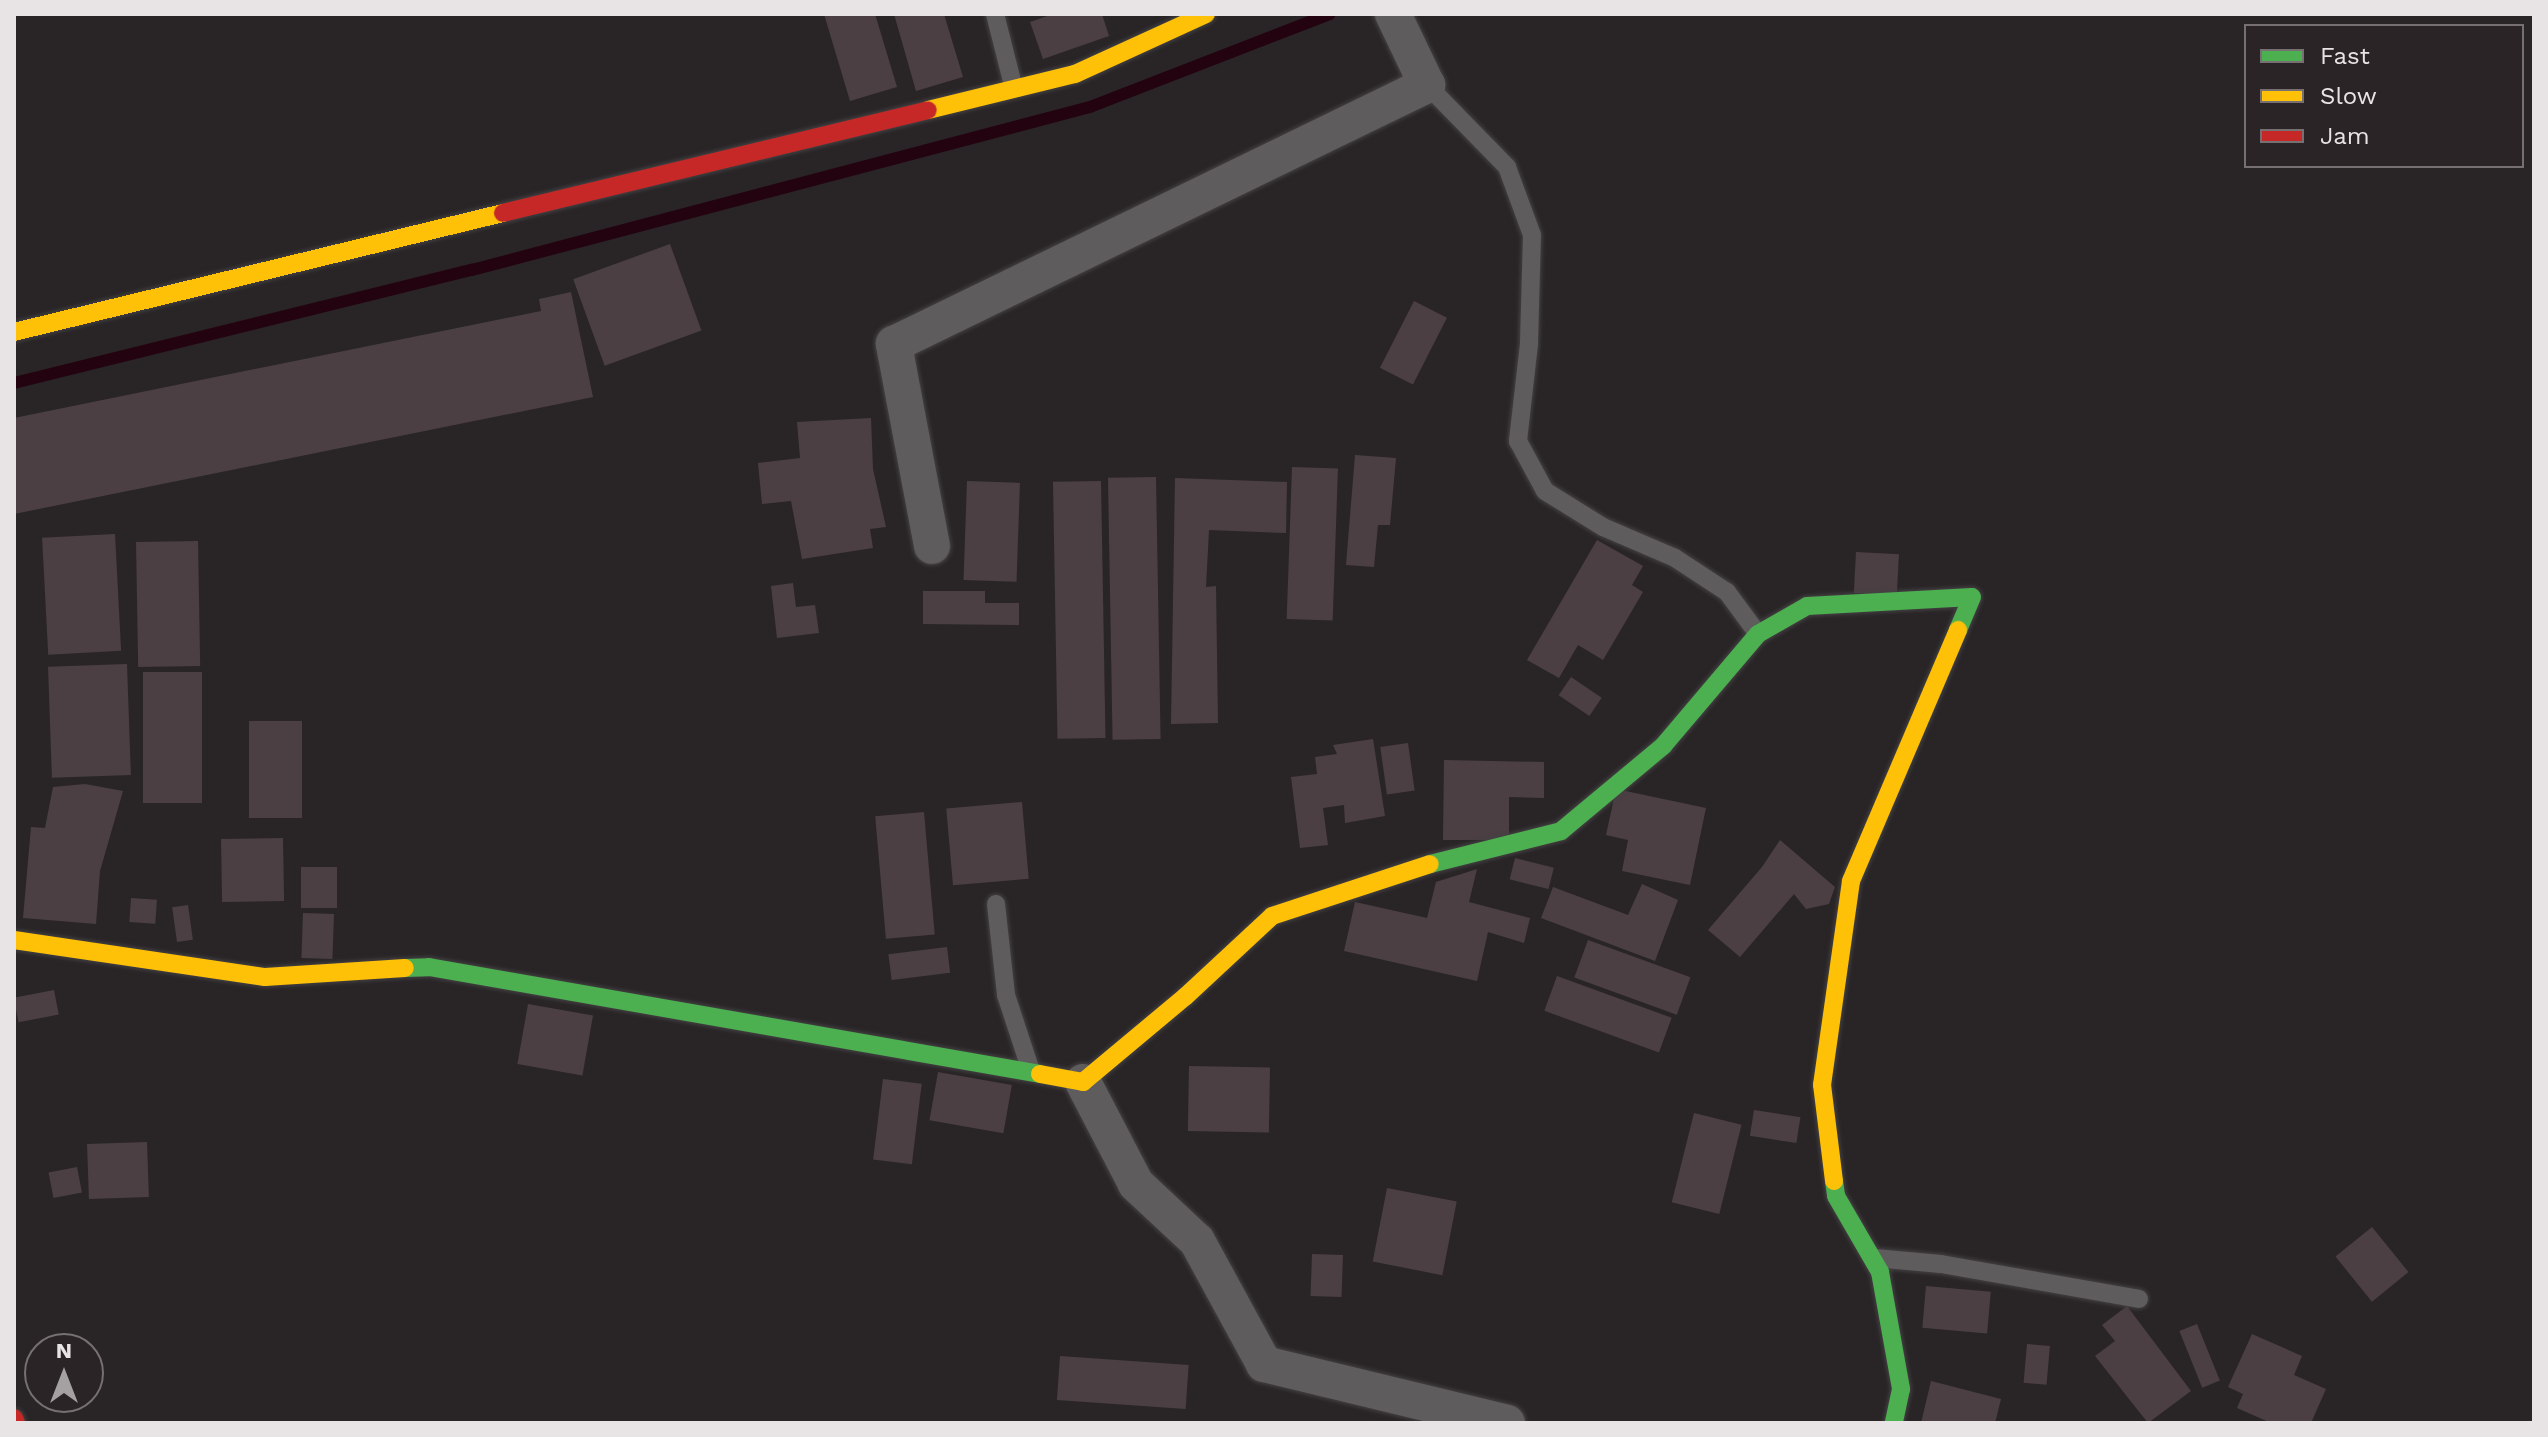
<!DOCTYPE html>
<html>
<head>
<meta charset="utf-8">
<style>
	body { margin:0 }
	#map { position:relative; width:2548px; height:1437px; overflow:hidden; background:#292527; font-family:"Work Sans",sans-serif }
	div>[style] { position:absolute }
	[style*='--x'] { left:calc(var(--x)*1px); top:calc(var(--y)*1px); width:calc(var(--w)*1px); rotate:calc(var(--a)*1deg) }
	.stream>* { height:12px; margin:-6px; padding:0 6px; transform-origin:6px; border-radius:6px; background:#240311 }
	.building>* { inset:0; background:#4b3f44; transform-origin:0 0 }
	.roads { filter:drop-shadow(0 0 2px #444143) drop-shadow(0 0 2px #444143) }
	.lane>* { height:18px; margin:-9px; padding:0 9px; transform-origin:9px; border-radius:9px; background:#5f5c5d }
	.street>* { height:36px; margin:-18px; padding:0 18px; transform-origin:18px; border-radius:18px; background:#5f5c5d }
	.fast>* { height:18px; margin:-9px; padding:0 9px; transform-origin:9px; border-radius:9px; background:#4caf50 }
	.slow>* { height:18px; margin:-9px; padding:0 9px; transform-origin:9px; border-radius:9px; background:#ffc107 }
	.jam>* { height:18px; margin:-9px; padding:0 9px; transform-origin:9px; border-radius:9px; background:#c62828 }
	span { translate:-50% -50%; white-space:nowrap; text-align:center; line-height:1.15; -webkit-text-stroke:7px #2a2426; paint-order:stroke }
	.frame { position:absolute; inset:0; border:16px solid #e8e3e5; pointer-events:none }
	.legend { position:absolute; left:2244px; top:24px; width:280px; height:144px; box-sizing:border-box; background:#2a2426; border:2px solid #767072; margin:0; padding:10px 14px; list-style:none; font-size:24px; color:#e8e3e5 }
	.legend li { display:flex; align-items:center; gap:16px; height:40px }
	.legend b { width:40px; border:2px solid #767072 }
	.north { position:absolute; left:24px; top:1333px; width:80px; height:80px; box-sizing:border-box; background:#2a2426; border:2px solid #767072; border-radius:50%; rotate:0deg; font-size:22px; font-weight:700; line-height:32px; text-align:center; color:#e8e3e5 }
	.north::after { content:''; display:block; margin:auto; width:28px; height:36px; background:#a5a0a2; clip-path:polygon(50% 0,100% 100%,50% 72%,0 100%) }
</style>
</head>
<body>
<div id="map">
	<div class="stream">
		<div style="--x:14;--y:383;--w:472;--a:-13.9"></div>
		<div style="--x:472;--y:270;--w:639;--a:-14.78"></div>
		<div style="--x:1090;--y:107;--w:257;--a:-21.2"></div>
	</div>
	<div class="building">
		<div style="clip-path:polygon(824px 14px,875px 14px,897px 87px,850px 101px)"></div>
		<div style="clip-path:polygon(894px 14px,944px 14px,963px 77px,916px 91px)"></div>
		<div style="clip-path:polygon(1053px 14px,1102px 14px,1109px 36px,1043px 59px,1030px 22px)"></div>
		<div style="left:670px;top:244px;width:92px;height:103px;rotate:70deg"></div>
		<div style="clip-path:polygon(571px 292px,593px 397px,14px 514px,14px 418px,541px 311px,539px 299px)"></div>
		<div style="left:1414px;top:301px;width:37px;height:75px;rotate:27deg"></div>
		<div style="clip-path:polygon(871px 418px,873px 469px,886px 527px,870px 529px,873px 548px,802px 559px,791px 501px,762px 504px,758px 463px,800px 458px,797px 422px)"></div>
		<div style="clip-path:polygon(1355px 455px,1396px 458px,1390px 525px,1378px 525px,1374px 567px,1346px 565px)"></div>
		<div style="left:1292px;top:467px;width:46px;height:152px;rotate:2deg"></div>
		<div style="left:1156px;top:477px;width:262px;height:48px;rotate:89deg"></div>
		<div style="clip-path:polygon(1175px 478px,1287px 482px,1286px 533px,1209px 530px,1206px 587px,1216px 586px,1218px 723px,1171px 724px)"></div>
		<div style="left:967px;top:481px;width:53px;height:99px;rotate:2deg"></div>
		<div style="left:1101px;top:481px;width:257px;height:48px;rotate:89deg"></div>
		<div style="left:115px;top:534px;width:117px;height:73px;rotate:87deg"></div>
		<div style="clip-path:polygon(1597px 540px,1643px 566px,1632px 585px,1643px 592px,1603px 660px,1578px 645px,1559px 678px,1527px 660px)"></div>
		<div style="left:198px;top:541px;width:125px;height:62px;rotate:89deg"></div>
		<div style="left:1856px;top:552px;width:43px;height:41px;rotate:3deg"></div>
		<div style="clip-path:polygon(793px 583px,796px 607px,815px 605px,819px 633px,777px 638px,771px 586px)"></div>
		<div style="clip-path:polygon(923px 591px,985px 591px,985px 603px,1019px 603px,1019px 625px,923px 624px)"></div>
		<div style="left:127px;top:664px;width:111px;height:79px;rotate:88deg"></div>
		<div style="left:143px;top:672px;width:59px;height:131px"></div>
		<div style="left:1571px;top:677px;width:37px;height:22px;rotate:34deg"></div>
		<div style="left:249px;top:721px;width:53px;height:97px"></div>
		<div style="clip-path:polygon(1373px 739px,1385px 816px,1345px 823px,1344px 805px,1323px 808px,1328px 845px,1300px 848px,1291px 777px,1317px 774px,1315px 757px,1337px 754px,1333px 745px)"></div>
		<div style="left:1408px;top:743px;width:48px;height:28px;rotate:82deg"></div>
		<div style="clip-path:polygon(1444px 760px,1544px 762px,1544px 798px,1509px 797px,1509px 840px,1443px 840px)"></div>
		<div style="clip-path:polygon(85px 784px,123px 791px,100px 871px,96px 924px,23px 918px,31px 827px,45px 828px,53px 787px)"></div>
		<div style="clip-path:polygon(1616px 789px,1706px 808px,1690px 885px,1622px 871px,1628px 840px,1606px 835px)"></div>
		<div style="left:1022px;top:802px;width:77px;height:76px;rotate:85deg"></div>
		<div style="left:924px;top:812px;width:123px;height:49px;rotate:85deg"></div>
		<div style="left:283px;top:838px;width:63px;height:62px;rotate:89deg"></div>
		<div style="clip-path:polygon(1780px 840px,1835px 887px,1829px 904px,1806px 909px,1794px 894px,1740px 957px,1708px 930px,1762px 867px)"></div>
		<div style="left:1515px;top:858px;width:40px;height:22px;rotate:14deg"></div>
		<div style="left:301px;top:867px;width:36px;height:41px"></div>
		<div style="clip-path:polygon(1477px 869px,1469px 902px,1530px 918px,1524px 943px,1488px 932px,1477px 981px,1344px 951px,1355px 902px,1427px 918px,1436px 882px)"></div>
		<div style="clip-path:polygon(1642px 884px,1678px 900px,1655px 961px,1541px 918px,1553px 887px,1628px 915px)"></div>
		<div style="left:131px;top:898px;width:26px;height:24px;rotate:4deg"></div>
		<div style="left:188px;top:905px;width:35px;height:16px;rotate:82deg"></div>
		<div style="left:303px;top:913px;width:31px;height:45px;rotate:2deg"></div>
		<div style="left:1588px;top:940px;width:109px;height:40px;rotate:20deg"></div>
		<div style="left:947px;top:947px;width:26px;height:59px;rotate:83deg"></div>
		<div style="left:1557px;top:976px;width:122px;height:37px;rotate:20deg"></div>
		<div style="left:54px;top:990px;width:25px;height:41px;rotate:79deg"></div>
		<div style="left:528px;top:1004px;width:66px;height:61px;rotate:10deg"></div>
		<div style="left:1189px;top:1066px;width:81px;height:65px;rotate:1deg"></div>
		<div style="left:938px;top:1072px;width:75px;height:49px;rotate:10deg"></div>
		<div style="left:883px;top:1079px;width:39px;height:81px;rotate:7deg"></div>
		<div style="left:1754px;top:1110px;width:47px;height:26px;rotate:9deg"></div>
		<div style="left:1694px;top:1113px;width:49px;height:92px;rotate:14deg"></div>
		<div style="left:147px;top:1142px;width:55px;height:60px;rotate:88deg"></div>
		<div style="left:77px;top:1167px;width:26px;height:29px;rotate:79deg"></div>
		<div style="left:1387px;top:1188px;width:71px;height:75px;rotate:11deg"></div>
		<div style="left:2372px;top:1227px;width:58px;height:47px;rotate:51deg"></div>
		<div style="left:1312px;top:1254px;width:31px;height:42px;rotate:2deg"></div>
		<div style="left:1926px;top:1286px;width:65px;height:42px;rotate:5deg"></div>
		<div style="clip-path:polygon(2127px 1306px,2191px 1391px,2148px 1423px,2095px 1356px,2115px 1341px,2102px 1325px)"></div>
		<div style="left:2197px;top:1324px;width:61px;height:19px;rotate:68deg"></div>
		<div style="clip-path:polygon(2252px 1334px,2302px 1356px,2294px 1375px,2326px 1389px,2311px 1423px,2271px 1423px,2237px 1408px,2243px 1394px,2228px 1387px)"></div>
		<div style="left:2027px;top:1344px;width:23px;height:39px;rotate:5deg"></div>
		<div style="left:1060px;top:1356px;width:129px;height:44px;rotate:4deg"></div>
		<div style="clip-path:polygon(1931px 1381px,2001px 1399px,1995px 1423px,1921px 1423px)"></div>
	</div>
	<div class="roads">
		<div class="lane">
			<div style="--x:995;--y:14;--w:77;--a:75.8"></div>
			<div style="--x:1427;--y:85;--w:115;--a:45.7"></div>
			<div style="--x:1507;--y:167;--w:72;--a:69.8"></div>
			<div style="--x:1532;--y:235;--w:109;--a:91.6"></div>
			<div style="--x:1529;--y:344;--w:98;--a:96.5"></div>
			<div style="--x:1518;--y:441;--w:57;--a:61.6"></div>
			<div style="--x:1545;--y:491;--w:68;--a:31.8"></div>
			<div style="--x:1603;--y:527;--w:78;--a:23.3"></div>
			<div style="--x:1675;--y:558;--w:62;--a:33.2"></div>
			<div style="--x:1727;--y:592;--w:52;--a:53.6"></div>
			<div style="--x:996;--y:904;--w:92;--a:83.7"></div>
			<div style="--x:1006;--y:995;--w:80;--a:71.8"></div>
			<div style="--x:1875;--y:1258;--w:66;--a:5.2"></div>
			<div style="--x:1941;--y:1264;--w:201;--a:10"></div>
		</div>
		<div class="street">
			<div style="--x:932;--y:546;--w:206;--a:-100.7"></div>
			<div style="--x:894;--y:344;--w:593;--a:-25.92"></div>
			<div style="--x:1427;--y:85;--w:79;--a:-115.6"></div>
			<div style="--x:1083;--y:1082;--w:115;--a:62.5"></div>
			<div style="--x:1136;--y:1184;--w:83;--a:43.1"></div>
			<div style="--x:1197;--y:1241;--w:140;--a:61.4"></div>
			<div style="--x:1264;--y:1364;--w:250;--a:13.6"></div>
		</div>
		<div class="fast">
			<div style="--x:1430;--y:864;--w:135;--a:-14.1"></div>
			<div style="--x:1561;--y:831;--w:133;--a:-39.8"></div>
			<div style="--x:1663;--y:746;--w:147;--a:-49.7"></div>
			<div style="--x:1758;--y:634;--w:56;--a:-29.7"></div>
			<div style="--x:1807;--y:606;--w:165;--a:-3.1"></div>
			<div style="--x:1972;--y:597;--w:36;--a:113"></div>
			<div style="--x:405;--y:968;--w:24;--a:-2"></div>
			<div style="--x:429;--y:967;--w:620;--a:9.93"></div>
			<div style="--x:1834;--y:1181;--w:15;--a:82"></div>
			<div style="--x:1836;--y:1196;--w:88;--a:59.9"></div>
			<div style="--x:1880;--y:1272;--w:119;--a:79.8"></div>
			<div style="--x:1901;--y:1389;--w:35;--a:102"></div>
		</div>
		<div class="slow">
			<div style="--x:928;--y:110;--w:151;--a:-13.8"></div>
			<div style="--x:1075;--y:74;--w:144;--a:-24.6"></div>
			<div style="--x:14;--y:332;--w:503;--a:-13.68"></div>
			<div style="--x:14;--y:940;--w:254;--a:8.4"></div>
			<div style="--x:265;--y:977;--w:140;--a:-3.7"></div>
			<div style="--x:1040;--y:1074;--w:44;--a:10.5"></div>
			<div style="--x:1083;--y:1082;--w:134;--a:-39.9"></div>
			<div style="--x:1186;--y:996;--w:117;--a:-42.9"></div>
			<div style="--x:1272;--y:916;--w:166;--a:-18.2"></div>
			<div style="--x:1834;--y:1181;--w:97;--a:-97.1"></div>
			<div style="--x:1822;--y:1085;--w:206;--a:-81.9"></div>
			<div style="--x:1851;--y:881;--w:273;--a:-66.9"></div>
		</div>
		<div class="jam">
			<div style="--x:503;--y:213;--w:437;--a:-13.6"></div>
			<div style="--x:14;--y:1418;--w:5;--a:68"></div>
		</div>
	</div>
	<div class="frame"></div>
	<ul class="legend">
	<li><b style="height:10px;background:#4caf50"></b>Fast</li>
	<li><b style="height:10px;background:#ffc107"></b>Slow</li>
	<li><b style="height:10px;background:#c62828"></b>Jam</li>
	</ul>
	<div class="north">N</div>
</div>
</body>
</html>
